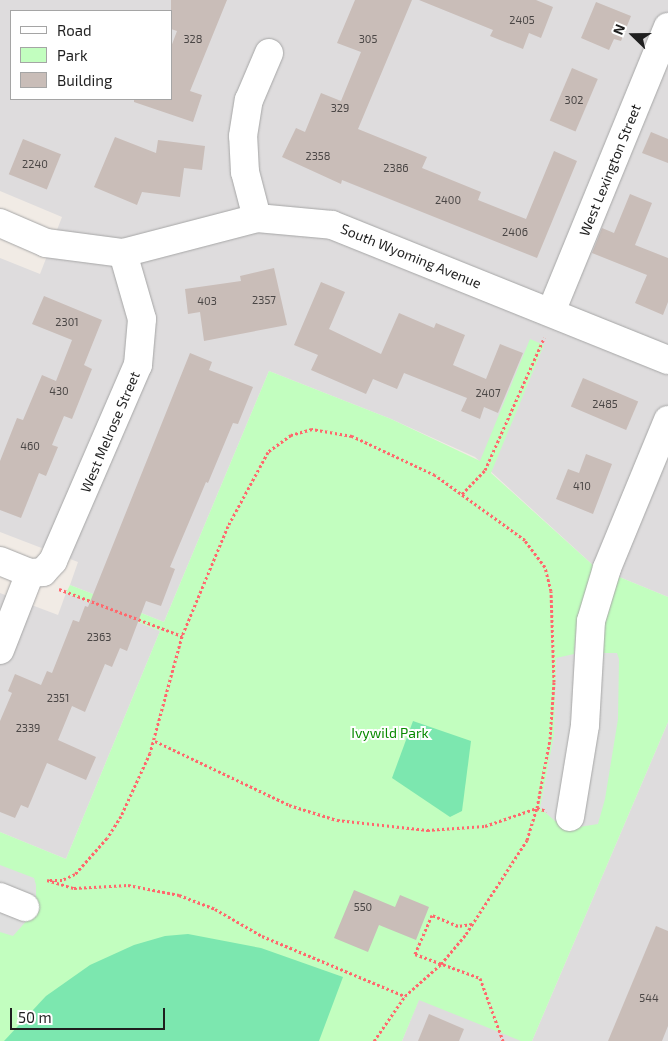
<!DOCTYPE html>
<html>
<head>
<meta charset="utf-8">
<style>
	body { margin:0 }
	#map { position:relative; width:668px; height:1041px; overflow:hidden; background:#f1ebe5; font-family:"Exo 2",sans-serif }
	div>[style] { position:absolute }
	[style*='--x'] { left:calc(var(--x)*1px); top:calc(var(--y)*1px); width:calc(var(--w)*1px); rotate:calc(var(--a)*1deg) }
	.residential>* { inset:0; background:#dedcdd }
	.park>* { inset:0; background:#c2febf }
	.pitch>* { inset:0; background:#7ce7af }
	.parking>* { inset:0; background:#dfdfdf }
	.building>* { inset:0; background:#c9bdb8; transform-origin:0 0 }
	.path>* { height:3px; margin-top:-1.5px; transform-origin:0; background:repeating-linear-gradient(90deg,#ff686d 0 2.5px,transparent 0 5px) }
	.roads { filter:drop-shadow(0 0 1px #a6a6a6) drop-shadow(0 0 1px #a6a6a6) }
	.minor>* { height:28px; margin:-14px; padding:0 14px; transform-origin:14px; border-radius:14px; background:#fff }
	span { translate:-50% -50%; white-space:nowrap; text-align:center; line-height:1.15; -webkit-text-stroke:4px #fff; paint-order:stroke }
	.number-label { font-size:11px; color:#4a4645 }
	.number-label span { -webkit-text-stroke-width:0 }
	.street-label { font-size:14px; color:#1f1f1f }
	.park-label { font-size:14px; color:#098a01 }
	.legend { position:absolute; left:10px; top:10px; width:162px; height:90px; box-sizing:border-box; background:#fff; border:1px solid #a5a5a5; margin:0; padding:6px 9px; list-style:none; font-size:15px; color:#1f1f1f }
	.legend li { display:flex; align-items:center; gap:10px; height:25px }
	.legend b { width:25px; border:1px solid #a5a5a5 }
	.north { position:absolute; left:608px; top:10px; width:50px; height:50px; -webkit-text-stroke:4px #fff; paint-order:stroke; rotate:292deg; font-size:14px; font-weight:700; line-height:20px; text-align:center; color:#1f1f1f }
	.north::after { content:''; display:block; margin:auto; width:18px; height:22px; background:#1f1f1f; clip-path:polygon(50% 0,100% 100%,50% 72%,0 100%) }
	.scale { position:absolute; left:10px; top:1008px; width:155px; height:22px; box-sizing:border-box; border:2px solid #1f1f1f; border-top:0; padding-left:6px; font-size:15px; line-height:18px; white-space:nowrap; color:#1f1f1f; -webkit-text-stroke:4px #fff; paint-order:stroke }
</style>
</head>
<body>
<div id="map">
	<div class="residential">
		<div style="clip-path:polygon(evenodd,0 0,668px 0,668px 597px,595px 567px,475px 457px,391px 419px,269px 371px,164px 622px,70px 585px,78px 562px,0 532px,0 258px,40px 274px,62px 217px,0 191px,0 0,11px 11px,171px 11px,171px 99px,11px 99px,11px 11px)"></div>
		<div style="clip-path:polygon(0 593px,58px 615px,66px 593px,160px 631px,66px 859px,0 832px)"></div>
		<div style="clip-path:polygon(668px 722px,668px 1041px,532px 1041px)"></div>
		<div style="clip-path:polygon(419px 999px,526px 1041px,402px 1041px)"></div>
	</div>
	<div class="park">
		<div style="clip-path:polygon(530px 339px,544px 345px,491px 473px,595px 567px,668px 597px,668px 722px,532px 1041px,521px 1041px,419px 1000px,402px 1041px,0 1041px,0 832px,66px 859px,160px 631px,66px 593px,70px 585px,164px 622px,269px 371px,391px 419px,480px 461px)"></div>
	</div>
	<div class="pitch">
		<div style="clip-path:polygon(413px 721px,471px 741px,462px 811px,450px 817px,392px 778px)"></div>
		<div style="clip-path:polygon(188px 934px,261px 948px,343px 977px,319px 1041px,4px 1041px,46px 996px,90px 965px,134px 945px,165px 936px)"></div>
	</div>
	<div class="parking">
		<div style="clip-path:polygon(576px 631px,600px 633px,602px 653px,617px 653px,619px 659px,618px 719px,605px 799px,598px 824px,579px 827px,555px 821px,540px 808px,554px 735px,556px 658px,574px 654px)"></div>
		<div style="clip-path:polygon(0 865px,34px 878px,36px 885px,36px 902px,29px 918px,13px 936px,0 932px)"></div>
	</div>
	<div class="building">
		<div style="clip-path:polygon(171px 0,227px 0,190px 91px,202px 95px,193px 122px,134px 102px,134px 99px,171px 99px,171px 47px,177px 31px,171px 29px)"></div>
		<div style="clip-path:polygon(355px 0,412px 0,358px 129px,427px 157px,422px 168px,481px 192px,478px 200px,526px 219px,554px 151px,577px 161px,537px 258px,342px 180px,341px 184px,282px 157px,296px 128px,305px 132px,321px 93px,341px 101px,361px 52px,337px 43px)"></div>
		<div style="clip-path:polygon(419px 0,536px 0,553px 7px,541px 38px,529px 33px,523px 49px,490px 36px,493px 30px)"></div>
		<div style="clip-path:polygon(596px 2px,631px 16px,621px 41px,614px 39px,609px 50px,581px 38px)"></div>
		<div style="left:572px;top:68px;width:28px;height:57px;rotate:23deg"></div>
		<div style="clip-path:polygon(651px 132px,668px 139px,668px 163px,642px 153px)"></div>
		<div style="clip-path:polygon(115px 137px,156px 153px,158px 140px,205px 146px,202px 170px,184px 168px,180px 197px,142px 192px,137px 205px,94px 187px)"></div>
		<div style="left:23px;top:139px;width:41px;height:38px;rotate:22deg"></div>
		<div style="clip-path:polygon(630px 194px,652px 203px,635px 245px,668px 258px,668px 302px,663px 315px,635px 303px,647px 275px,592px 253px,602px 228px,614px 233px)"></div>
		<div style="clip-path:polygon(274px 268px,287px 325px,204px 341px,200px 312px,188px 314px,185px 289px,241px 281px,240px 276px)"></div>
		<div style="clip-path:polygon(321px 282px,345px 292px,329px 329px,381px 354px,399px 313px,434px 328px,436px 323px,465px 335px,453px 365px,486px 379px,500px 344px,523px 353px,498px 413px,484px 407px,480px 419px,461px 411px,467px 398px,404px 373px,397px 389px,373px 379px,366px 394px,311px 370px,318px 355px,294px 345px)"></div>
		<div style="clip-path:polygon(44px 296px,102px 320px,84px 365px,92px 369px,72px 419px,64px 416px,52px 445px,58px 447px,46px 476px,39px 473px,21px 518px,0 510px,0 461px,17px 418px,23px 420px,42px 375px,56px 381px,72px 340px,32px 324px)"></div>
		<div style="clip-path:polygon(190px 353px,212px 362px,209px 370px,253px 387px,238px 424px,233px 423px,208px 483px,206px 482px,170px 567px,175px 569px,161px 606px,146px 601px,127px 651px,120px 648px,112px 667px,105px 664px,85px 712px,72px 706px,58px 740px,96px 757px,86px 780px,47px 763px,28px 808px,21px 805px,15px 818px,0 812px,0 721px,12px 693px,8px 691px,15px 674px,41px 685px,47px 671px,52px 673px,73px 620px,79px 622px,85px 606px,88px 607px)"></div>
		<div style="left:583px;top:378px;width:60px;height:31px;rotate:23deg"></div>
		<div style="clip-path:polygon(586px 454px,612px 464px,593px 514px,556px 499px,568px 469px,579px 473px)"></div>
		<div style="clip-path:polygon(354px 890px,395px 907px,400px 895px,429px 907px,416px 940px,379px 925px,368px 952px,334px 938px)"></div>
		<div style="clip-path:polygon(656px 926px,668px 931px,668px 1026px,662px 1041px,608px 1041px)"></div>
		<div style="clip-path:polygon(429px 1014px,464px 1029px,459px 1041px,418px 1041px)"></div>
	</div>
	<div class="path">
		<div style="--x:462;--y:494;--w:33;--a:-46"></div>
		<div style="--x:485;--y:470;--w:145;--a:-65.9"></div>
		<div style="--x:59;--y:589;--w:132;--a:20.9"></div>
		<div style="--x:155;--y:741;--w:148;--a:25.5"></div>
		<div style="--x:289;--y:805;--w:50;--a:17.4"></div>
		<div style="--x:337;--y:820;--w:91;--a:6.3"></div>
		<div style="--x:427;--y:830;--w:58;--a:-3.9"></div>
		<div style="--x:485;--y:826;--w:55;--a:-19.1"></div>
		<div style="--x:537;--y:808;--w:10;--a:17"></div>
		<div style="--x:472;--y:924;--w:14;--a:172"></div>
		<div style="--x:458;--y:926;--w:28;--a:-157"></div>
		<div style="--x:432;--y:915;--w:43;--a:113.6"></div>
		<div style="--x:415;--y:954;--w:69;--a:20.3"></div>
		<div style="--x:480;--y:978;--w:67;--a:69.9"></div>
		<div style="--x:374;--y:1041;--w:55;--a:-55.4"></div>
		<div style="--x:405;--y:996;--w:48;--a:-41.6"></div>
		<div style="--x:441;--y:964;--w:39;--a:-50"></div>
		<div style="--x:466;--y:934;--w:112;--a:-57"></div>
		<div style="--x:527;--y:840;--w:34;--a:-73"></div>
		<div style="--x:537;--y:808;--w:70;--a:-79.3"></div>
		<div style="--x:550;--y:739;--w:57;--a:-86"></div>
		<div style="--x:554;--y:682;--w:91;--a:-91.9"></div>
		<div style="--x:551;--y:591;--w:25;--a:-104"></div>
		<div style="--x:545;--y:567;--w:34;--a:-127"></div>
		<div style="--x:525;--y:540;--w:111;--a:-144.2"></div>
		<div style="--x:435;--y:475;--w:92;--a:-154.8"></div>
		<div style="--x:352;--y:436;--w:41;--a:-170.1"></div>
		<div style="--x:312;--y:429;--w:22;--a:164"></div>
		<div style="--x:291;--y:435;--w:29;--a:144"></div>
		<div style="--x:268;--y:452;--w:84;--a:118.4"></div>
		<div style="--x:228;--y:526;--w:119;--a:112.7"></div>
		<div style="--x:182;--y:636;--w:121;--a:105.3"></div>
		<div style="--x:150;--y:753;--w:69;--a:114.7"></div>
		<div style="--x:121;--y:816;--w:26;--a:122"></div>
		<div style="--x:107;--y:838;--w:48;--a:131.6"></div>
		<div style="--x:75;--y:874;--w:14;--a:155"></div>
		<div style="--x:62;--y:880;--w:15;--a:180"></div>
		<div style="--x:47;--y:880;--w:28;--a:17"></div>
		<div style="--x:74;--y:888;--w:54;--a:-3.2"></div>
		<div style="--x:128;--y:885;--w:52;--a:11.1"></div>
		<div style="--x:179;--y:895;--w:39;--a:21"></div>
		<div style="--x:215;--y:909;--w:54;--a:29.9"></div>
		<div style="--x:262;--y:936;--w:155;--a:22.8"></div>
	</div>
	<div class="roads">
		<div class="minor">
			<div style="--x:257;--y:218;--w:48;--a:-104.6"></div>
			<div style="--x:245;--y:172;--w:36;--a:-93"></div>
			<div style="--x:243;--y:136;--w:36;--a:-81"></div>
			<div style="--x:249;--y:100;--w:51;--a:-66.9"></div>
			<div style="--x:0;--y:223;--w:50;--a:23.5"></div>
			<div style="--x:46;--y:243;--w:78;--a:7.4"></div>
			<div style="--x:123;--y:253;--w:138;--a:-14.6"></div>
			<div style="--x:257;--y:218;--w:75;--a:5.3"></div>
			<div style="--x:332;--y:225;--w:362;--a:21.9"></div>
			<div style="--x:551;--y:312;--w:308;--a:-67.7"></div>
			<div style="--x:0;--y:561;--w:32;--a:22"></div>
			<div style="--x:30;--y:573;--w:13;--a:-4"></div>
			<div style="--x:43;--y:572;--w:15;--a:-48"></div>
			<div style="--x:53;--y:561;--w:214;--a:-66.6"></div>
			<div style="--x:138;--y:365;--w:46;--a:-85"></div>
			<div style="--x:142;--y:319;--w:69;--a:-106.1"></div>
			<div style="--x:0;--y:650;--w:83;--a:-68.7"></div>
			<div style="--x:570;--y:817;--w:93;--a:-80.7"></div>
			<div style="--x:585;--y:725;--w:104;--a:-86.7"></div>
			<div style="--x:591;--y:621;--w:55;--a:-73.2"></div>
			<div style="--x:607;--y:568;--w:160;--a:-67.6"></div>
			<div style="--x:0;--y:897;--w:27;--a:22"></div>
		</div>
	</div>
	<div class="number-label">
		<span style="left:522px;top:20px">2405</span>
		<span style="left:193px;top:39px">328</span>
		<span style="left:368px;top:39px">305</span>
		<span style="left:574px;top:100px">302</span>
		<span style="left:340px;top:108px">329</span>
		<span style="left:318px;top:156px">2358</span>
		<span style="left:35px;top:164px">2240</span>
		<span style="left:396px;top:168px">2386</span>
		<span style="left:448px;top:200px">2400</span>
		<span style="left:515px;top:232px">2406</span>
		<span style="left:264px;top:300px">2357</span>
		<span style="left:207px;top:301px">403</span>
		<span style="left:67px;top:322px">2301</span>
		<span style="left:59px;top:391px">430</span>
		<span style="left:488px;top:393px">2407</span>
		<span style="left:605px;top:404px">2485</span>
		<span style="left:30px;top:446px">460</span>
		<span style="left:582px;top:486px">410</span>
		<span style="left:99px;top:637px">2363</span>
		<span style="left:58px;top:698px">2351</span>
		<span style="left:28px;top:728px">2339</span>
		<span style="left:363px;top:907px">550</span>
		<span style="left:649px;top:998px">544</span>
	</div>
	<div class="street-label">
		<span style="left:610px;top:170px;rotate:-68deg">West Lexington Street</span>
		<span style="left:411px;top:256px;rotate:22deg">South Wyoming Avenue</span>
		<span style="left:110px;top:432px;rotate:-67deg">West Melrose Street</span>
	</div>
	<div class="park-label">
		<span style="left:390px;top:733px">Ivywild Park</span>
	</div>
	<ul class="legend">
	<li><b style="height:6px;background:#fff"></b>Road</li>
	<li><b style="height:14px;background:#c2febf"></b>Park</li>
	<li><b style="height:14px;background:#c9bdb8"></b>Building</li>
	</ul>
	<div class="north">N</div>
	<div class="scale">50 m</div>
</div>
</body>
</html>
